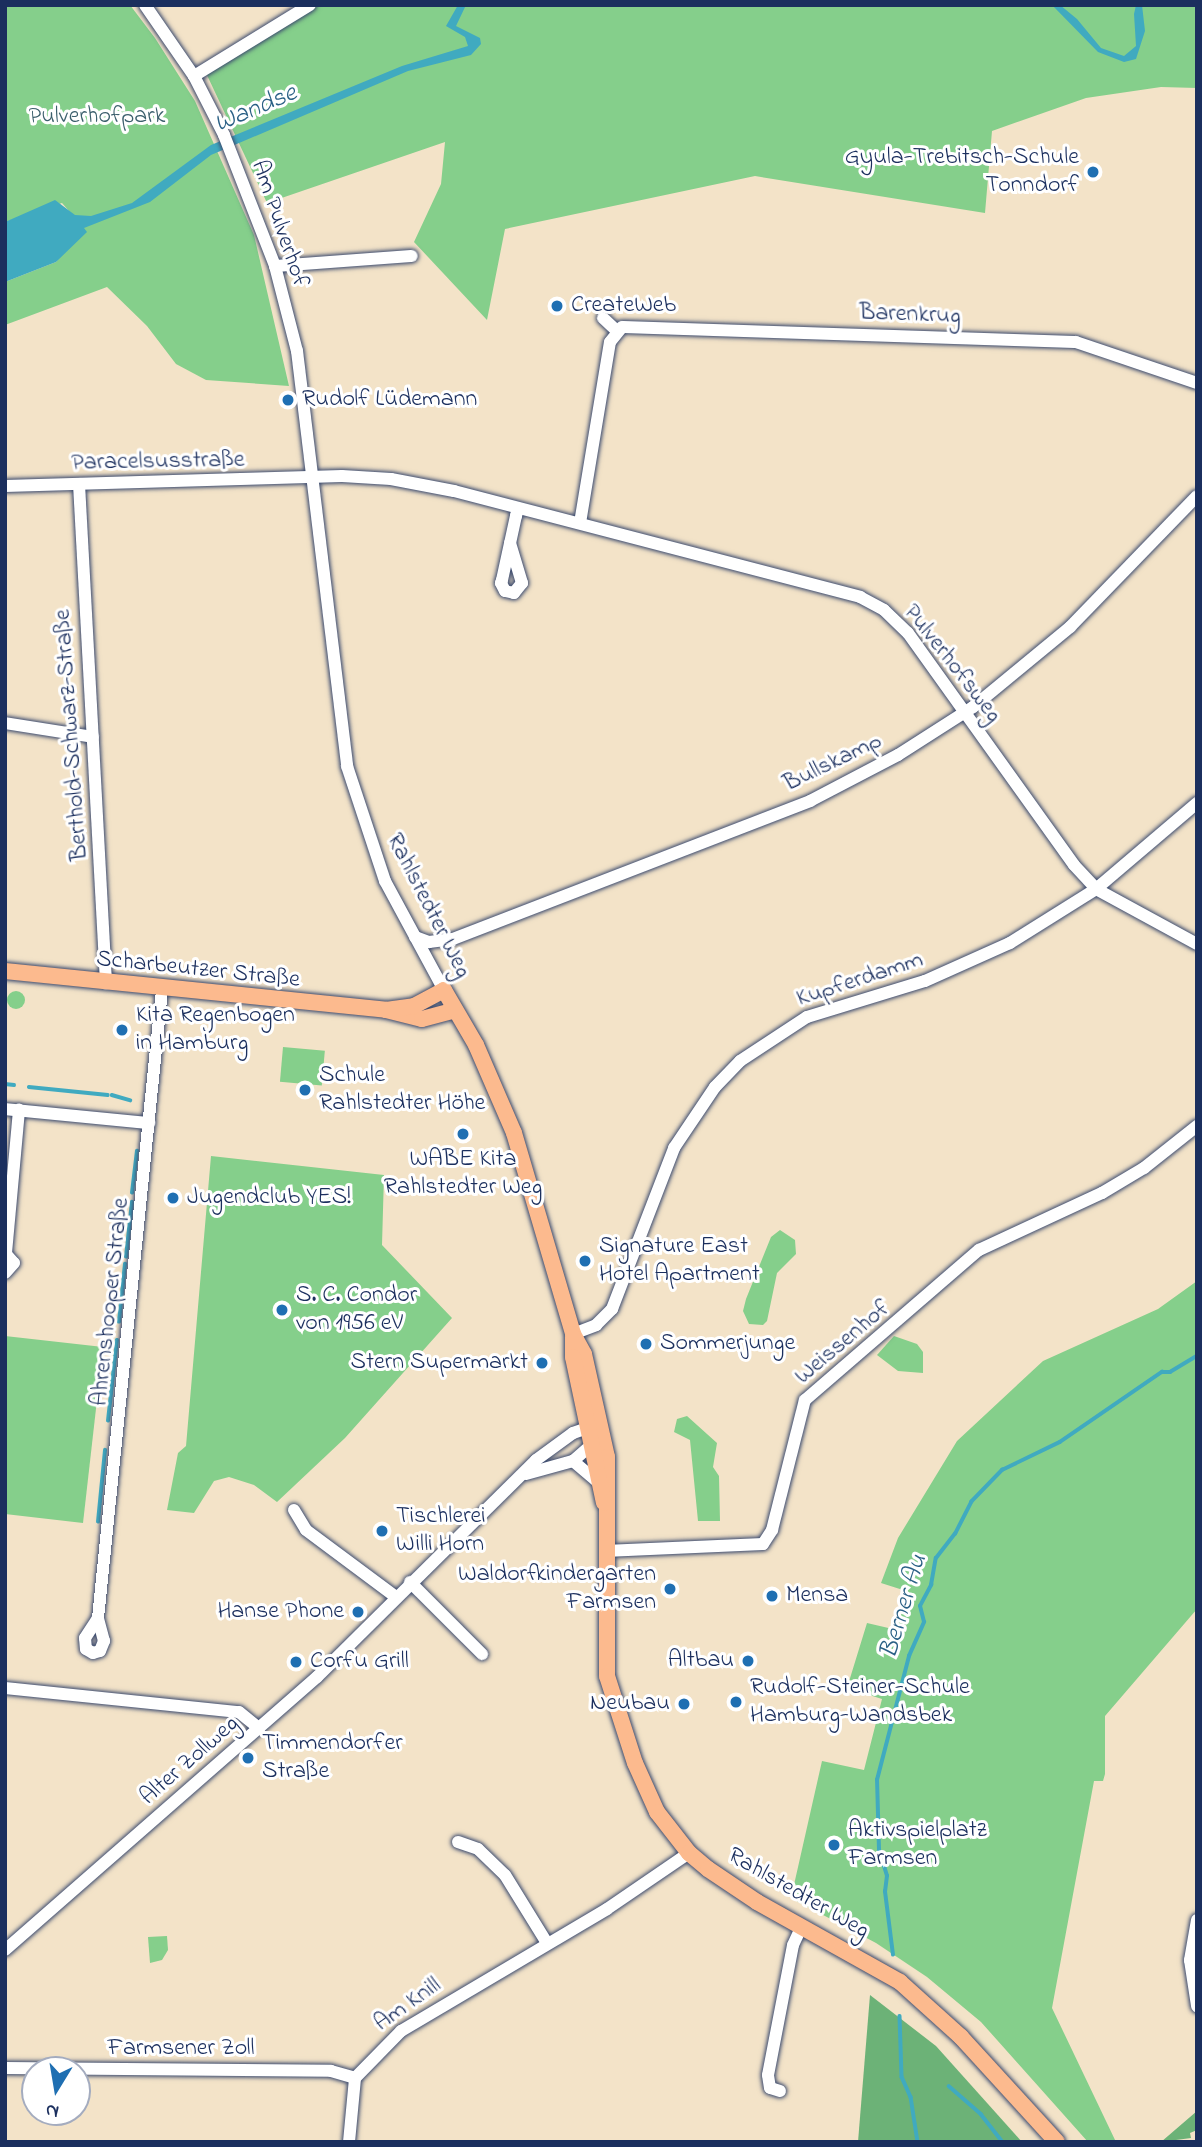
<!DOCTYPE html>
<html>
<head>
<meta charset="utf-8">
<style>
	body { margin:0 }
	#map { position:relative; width:1202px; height:2147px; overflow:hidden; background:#f3e3c8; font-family:"Indie Flower",sans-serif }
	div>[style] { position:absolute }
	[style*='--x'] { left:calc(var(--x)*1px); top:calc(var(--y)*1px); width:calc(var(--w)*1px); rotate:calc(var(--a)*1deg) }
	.green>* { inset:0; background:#85cf8b; transform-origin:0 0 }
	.round { border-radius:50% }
	.forest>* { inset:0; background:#6cb277 }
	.water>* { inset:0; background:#40aac0 }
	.stream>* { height:3.5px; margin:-1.75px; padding:0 1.75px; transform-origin:1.75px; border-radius:1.75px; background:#40aac0 }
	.roads { filter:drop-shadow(0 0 2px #3b4a6e) drop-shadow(0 0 2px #3b4a6e) }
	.minor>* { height:12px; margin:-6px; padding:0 6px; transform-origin:6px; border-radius:6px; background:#fff }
	.major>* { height:16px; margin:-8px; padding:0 8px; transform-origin:8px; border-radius:8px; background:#fcba8e }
	.dots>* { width:19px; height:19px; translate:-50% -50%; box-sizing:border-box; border:4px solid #fff; border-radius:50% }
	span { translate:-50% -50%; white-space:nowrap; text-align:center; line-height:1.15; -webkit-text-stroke:6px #fff; paint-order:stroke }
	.park-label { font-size:24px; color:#3b5f6c }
	.poi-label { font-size:24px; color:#1b2f5e }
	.right { translate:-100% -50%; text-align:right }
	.left { translate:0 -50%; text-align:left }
	.street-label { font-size:24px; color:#1b2f5e }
	.water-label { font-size:26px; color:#2a6085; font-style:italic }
	.frame { position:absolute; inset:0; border:7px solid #1b2f5e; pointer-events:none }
	.north { position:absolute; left:21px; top:2056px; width:70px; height:70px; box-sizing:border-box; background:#fff; border:2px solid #a4acbf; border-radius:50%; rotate:191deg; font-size:19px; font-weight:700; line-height:28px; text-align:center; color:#1b2f5e }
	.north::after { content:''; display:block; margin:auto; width:24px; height:32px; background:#1f6fb2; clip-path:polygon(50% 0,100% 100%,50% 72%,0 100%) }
</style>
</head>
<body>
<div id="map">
	<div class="green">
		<div style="clip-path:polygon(5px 5px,130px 5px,155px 38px,195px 101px,254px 235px,289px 386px,206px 380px,176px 364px,147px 326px,107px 287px,5px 325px,5px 282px,56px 262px,84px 228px,62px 203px,5px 222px)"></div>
		<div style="clip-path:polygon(313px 5px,1197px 5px,1197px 88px,1161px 87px,1086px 98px,992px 131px,985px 213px,755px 176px,505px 229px,487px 320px,414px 242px,441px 184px,445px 142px,267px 203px,206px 73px)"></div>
		<div class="round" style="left:7px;top:991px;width:18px;height:18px"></div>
		<div style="left:283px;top:1047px;width:42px;height:35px;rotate:5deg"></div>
		<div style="clip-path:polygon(211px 1156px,384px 1175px,382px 1245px,452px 1318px,345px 1438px,277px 1502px,254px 1485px,229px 1477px,214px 1481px,194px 1513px,167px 1510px,178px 1453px,186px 1446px)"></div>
		<div style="clip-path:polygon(780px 1230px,795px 1240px,796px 1254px,777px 1273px,767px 1321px,763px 1325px,749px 1324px,743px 1311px,746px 1299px,771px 1237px)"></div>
		<div style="clip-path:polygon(1197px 1281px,1197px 1609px,1105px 1716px,1105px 1774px,1103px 1781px,1094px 1781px,1052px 2008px,1116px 2142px,1088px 2142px,981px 2022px,927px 1977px,876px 1943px,791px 1898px,822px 1761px,864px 1770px,882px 1699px,847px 1688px,867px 1623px,897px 1630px,906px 1597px,903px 1590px,881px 1583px,898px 1538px,957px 1441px,1043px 1361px,1158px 1309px)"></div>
		<div style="clip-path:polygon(5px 1336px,103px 1347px,83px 1523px,5px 1514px)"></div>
		<div style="clip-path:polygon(894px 1336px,917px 1344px,923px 1352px,923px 1373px,898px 1371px,877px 1355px)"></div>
		<div style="clip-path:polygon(687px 1416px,717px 1443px,713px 1467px,719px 1476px,720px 1521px,698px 1521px,690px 1440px,674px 1432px,677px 1419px)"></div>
		<div style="clip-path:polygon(167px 1936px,168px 1950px,162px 1960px,150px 1963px,148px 1937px)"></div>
	</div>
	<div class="forest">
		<div style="clip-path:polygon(870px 1995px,936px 2046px,1022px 2142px,858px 2142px)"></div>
		<div style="clip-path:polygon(1197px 2111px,1197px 2130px,1190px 2133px,1191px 2138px,1161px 2142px)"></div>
	</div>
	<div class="water">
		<div style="clip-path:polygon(458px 5px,466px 5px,456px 26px,480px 38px,481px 44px,471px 55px,408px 71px,211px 155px,150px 202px,84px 228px,87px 232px,56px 262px,5px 282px,5px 222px,55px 200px,75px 215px,91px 216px,132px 203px,211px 145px,402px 66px,468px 46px,465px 37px,446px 26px)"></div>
		<div style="clip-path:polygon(1052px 5px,1060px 5px,1077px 19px,1101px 48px,1124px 56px,1136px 46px,1134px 14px,1136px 5px,1142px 5px,1145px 31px,1136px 59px,1124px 62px,1098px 52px)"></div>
	</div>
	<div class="stream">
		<div style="--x:5;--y:1084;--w:9;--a:6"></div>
		<div style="--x:29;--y:1087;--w:79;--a:5.8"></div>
		<div style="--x:112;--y:1095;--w:19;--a:16"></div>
		<div style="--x:132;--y:1193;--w:42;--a:-83.2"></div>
		<div style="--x:126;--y:1257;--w:55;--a:-83.8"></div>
		<div style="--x:119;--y:1322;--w:58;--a:-84.1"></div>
		<div style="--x:108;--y:1421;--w:81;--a:-83.7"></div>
		<div style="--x:98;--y:1522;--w:72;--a:-84.4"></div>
		<div style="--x:893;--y:1955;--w:64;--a:-97.2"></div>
		<div style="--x:885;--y:1892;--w:16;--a:-83"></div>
		<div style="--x:887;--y:1876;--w:27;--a:-107"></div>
		<div style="--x:879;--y:1850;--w:70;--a:-91.6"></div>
		<div style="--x:877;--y:1780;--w:128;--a:-75.5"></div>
		<div style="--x:909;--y:1656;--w:37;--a:-66"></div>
		<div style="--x:924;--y:1622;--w:16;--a:-104"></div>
		<div style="--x:920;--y:1606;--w:24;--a:-62"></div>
		<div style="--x:931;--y:1585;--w:27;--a:-80"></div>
		<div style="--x:936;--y:1558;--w:31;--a:-52"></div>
		<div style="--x:955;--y:1534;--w:36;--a:-63"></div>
		<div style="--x:971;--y:1502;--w:45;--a:-45.9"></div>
		<div style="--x:1002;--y:1470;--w:64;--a:-25.8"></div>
		<div style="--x:1060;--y:1442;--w:124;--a:-34.5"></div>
		<div style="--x:1162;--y:1372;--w:8;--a:0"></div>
		<div style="--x:1170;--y:1372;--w:31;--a:-31"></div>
		<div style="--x:900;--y:2016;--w:61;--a:88.1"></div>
		<div style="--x:902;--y:2077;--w:22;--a:66"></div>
		<div style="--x:911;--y:2097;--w:46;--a:81.2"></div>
		<div style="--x:949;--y:2086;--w:43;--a:41.2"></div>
		<div style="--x:981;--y:2114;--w:36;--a:52"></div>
	</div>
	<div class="roads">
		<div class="minor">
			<div style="--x:145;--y:5;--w:86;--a:55.4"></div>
			<div style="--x:194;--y:76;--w:66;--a:63"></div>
			<div style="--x:224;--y:135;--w:141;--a:68.7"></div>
			<div style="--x:275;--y:266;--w:88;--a:75.5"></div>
			<div style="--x:297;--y:351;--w:418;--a:83.1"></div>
			<div style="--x:347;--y:766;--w:121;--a:71.7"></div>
			<div style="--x:385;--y:881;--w:124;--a:61.6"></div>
			<div style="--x:194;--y:76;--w:136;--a:-31.5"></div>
			<div style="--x:275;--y:266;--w:137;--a:-4.2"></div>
			<div style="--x:603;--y:318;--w:18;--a:43"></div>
			<div style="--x:79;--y:484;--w:500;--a:86.9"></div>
			<div style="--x:5;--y:486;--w:337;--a:-1.7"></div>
			<div style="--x:342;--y:476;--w:49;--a:3.5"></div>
			<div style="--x:391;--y:479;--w:64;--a:10.8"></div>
			<div style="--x:454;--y:491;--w:420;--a:14.6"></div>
			<div style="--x:860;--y:597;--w:27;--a:28"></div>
			<div style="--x:884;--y:610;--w:33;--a:44"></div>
			<div style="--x:908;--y:633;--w:285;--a:54.4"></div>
			<div style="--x:1074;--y:865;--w:33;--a:47"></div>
			<div style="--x:1096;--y:889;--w:115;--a:28.6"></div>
			<div style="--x:580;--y:523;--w:183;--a:-80.6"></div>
			<div style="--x:610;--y:342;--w:19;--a:-51"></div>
			<div style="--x:622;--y:327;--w:454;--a:1.9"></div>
			<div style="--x:1076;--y:342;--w:128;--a:18.7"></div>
			<div style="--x:510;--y:543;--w:42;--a:73.3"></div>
			<div style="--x:522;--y:583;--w:13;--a:129"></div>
			<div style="--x:514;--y:593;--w:9;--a:-167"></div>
			<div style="--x:505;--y:591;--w:9;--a:-117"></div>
			<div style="--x:501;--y:583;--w:3;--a:-72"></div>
			<div style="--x:502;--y:580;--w:66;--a:-77.7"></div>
			<div style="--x:516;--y:516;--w:8;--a:-76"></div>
			<div style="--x:5;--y:723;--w:89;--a:9"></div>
			<div style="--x:415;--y:937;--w:15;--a:20"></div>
			<div style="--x:429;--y:942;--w:24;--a:-7"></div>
			<div style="--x:453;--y:939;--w:383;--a:-21.1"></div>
			<div style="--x:810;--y:801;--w:99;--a:-27.6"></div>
			<div style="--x:898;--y:755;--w:89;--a:-32.6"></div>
			<div style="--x:973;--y:707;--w:126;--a:-39.5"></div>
			<div style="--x:1070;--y:627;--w:182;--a:-45.9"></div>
			<div style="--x:5;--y:1109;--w:145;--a:5.6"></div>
			<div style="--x:5;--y:1253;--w:13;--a:48"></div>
			<div style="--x:14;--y:1263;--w:13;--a:132"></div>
			<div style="--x:6;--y:1253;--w:144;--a:-84.8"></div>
			<div style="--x:573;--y:1334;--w:25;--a:-21"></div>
			<div style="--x:596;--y:1325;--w:23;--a:-45"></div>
			<div style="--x:612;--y:1309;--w:173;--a:-68.9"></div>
			<div style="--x:674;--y:1148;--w:73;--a:-56.1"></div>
			<div style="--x:715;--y:1087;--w:36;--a:-46"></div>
			<div style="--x:740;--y:1061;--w:80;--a:-33.3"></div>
			<div style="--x:807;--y:1017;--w:123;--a:-17"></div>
			<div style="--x:925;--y:981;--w:93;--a:-24.1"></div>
			<div style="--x:1010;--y:943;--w:102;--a:-32.1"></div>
			<div style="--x:1096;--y:889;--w:133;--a:-40.4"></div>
			<div style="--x:573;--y:1461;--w:30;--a:40"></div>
			<div style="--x:526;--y:1474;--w:49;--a:-15.5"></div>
			<div style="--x:573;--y:1461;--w:30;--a:-41"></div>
			<div style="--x:294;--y:1510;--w:23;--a:59"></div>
			<div style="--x:306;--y:1530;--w:112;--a:36.7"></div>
			<div style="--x:605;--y:1551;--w:158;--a:-2.5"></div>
			<div style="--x:763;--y:1544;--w:17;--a:-57"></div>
			<div style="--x:772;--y:1530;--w:134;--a:-75.8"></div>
			<div style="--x:805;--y:1400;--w:230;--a:-40.8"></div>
			<div style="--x:979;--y:1250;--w:136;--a:-24.9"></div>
			<div style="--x:1102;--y:1193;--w:49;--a:-30.8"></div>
			<div style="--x:1144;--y:1168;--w:68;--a:-38.4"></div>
			<div style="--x:410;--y:1582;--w:102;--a:45"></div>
			<div style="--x:98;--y:1618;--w:24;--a:123"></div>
			<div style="--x:85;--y:1638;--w:11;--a:85"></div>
			<div style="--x:86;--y:1649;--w:8;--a:30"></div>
			<div style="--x:93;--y:1653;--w:7;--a:-16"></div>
			<div style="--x:100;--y:1651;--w:11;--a:-68"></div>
			<div style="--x:104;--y:1641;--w:24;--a:-105"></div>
			<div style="--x:98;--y:1618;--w:631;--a:-84.18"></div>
			<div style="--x:5;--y:1688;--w:235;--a:5.9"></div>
			<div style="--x:239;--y:1712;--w:26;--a:39"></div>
			<div style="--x:458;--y:1842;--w:21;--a:19"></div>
			<div style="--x:478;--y:1849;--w:37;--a:44"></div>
			<div style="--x:505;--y:1875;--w:80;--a:58.3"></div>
			<div style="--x:1197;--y:1920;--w:41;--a:99.9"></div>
			<div style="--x:1190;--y:1960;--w:47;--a:81.3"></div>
			<div style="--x:5;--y:1950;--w:415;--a:-41.2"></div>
			<div style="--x:317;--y:1677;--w:308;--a:-44.7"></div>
			<div style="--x:536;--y:1460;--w:46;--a:-36.1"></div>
			<div style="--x:573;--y:1433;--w:24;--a:-19"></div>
			<div style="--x:5;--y:2068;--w:326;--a:0.5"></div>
			<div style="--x:331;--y:2071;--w:25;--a:16"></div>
			<div style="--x:780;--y:2091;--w:10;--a:-163"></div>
			<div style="--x:770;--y:2088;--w:13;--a:-99"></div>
			<div style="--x:768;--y:2075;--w:132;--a:-79.1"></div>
			<div style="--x:793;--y:1945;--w:21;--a:-65"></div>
			<div style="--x:349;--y:2142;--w:64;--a:-84.6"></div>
			<div style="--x:355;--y:2078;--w:66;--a:-45.6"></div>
			<div style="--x:401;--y:2031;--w:239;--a:-30.6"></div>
			<div style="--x:607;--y:1909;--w:99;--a:-34.3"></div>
		</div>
		<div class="major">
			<div style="--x:5;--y:971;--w:383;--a:5.8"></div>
			<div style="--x:386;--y:1010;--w:37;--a:14"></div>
			<div style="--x:422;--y:1019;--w:34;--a:-15"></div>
			<div style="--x:386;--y:1010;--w:28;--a:-8"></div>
			<div style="--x:414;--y:1006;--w:34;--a:-28"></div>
			<div style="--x:444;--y:990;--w:64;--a:59.8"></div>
			<div style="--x:476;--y:1045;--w:96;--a:66.6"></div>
			<div style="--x:514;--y:1133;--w:209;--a:73.6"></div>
			<div style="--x:573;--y:1334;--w:23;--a:61"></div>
			<div style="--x:584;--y:1354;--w:106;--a:77.4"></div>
			<div style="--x:607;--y:1457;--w:219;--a:90"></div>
			<div style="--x:607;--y:1676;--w:91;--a:72.2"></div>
			<div style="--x:635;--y:1763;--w:54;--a:65.8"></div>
			<div style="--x:657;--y:1812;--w:52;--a:52"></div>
			<div style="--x:689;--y:1853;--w:25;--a:40"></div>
			<div style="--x:708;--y:1869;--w:59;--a:34"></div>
			<div style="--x:757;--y:1902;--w:164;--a:29.2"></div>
			<div style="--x:900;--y:1982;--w:82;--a:42"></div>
			<div style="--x:961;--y:2037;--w:142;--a:47.6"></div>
			<div style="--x:573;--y:1337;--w:20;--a:90"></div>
			<div style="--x:573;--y:1357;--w:149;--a:78"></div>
		</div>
	</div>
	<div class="dots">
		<div style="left:1093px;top:172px;background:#1f6fb2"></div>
		<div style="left:557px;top:306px;background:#1f6fb2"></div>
		<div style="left:288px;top:400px;background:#1f6fb2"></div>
		<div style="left:122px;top:1030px;background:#1f6fb2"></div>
		<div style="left:305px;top:1090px;background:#1f6fb2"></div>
		<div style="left:463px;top:1134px;background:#1f6fb2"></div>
		<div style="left:173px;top:1198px;background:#1f6fb2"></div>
		<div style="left:585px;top:1261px;background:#1f6fb2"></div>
		<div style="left:282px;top:1310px;background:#1f6fb2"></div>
		<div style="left:646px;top:1344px;background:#1f6fb2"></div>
		<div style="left:542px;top:1363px;background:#1f6fb2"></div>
		<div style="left:382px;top:1531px;background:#1f6fb2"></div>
		<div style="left:670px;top:1589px;background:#1f6fb2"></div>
		<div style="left:772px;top:1596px;background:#1f6fb2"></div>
		<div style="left:358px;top:1612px;background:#1f6fb2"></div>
		<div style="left:748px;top:1661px;background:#1f6fb2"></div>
		<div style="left:296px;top:1662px;background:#1f6fb2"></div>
		<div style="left:736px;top:1702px;background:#1f6fb2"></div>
		<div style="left:684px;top:1704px;background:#1f6fb2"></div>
		<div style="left:248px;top:1758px;background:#1f6fb2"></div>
		<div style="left:834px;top:1845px;background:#1f6fb2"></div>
	</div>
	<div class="park-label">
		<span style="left:97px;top:117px">Pulverhofpark</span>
	</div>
	<div class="poi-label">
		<span class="right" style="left:1079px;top:172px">Gyula-Trebitsch-Schule<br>Tonndorf</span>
		<span class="left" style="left:571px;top:306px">CreateWeb</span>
		<span class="left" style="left:302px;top:400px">Rudolf Lüdemann</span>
		<span class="left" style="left:136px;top:1030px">Kita Regenbogen<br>in Hamburg</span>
		<span class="left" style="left:319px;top:1090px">Schule<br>Rahlstedter Höhe</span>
		<span style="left:463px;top:1174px">WABE Kita<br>Rahlstedter Weg</span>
		<span class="left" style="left:187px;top:1198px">Jugendclub YES!</span>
		<span class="left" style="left:599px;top:1261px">Signature East<br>Hotel Apartment</span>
		<span class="left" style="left:296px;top:1310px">S. C. Condor<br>von 1956 eV</span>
		<span class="left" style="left:660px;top:1344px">Sommerjunge</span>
		<span class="right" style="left:528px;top:1363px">Stern Supermarkt</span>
		<span class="left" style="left:396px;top:1531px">Tischlerei<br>Willi Horn</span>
		<span class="right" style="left:656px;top:1589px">Waldorfkindergarten<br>Farmsen</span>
		<span class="left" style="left:786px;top:1596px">Mensa</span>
		<span class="right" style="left:344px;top:1612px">Hanse Phone</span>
		<span class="right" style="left:734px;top:1661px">Altbau</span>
		<span class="left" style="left:310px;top:1662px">Corfu Grill</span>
		<span class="left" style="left:750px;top:1702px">Rudolf-Steiner-Schule<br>Hamburg-Wandsbek</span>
		<span class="right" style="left:670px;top:1704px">Neubau</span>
		<span class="left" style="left:262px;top:1758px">Timmendorfer<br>Straße</span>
		<span class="left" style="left:848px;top:1845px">Aktivspielplatz<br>Farmsen</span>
	</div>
	<div class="street-label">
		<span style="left:279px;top:224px;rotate:71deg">Am Pulverhof</span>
		<span style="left:910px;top:315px;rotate:2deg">Barenkrug</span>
		<span style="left:158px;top:462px;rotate:-1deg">Paracelsusstraße</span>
		<span style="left:952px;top:664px;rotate:52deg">Pulverhofsweg</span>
		<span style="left:72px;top:735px;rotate:-94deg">Berthold-Schwarz-Straße</span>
		<span style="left:833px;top:763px;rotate:-26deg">Bullskamp</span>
		<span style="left:428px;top:906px;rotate:63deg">Rahlstedter Weg</span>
		<span style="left:198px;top:970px;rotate:6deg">Scharbeutzer Straße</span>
		<span style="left:860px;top:980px;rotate:-18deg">Kupferdamm</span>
		<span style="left:111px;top:1302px;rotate:-84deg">Ahrenshooper Straße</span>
		<span style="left:843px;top:1343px;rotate:-40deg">Weissenhof</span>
		<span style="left:190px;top:1761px;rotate:-41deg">Alter Zollweg</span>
		<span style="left:798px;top:1894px;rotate:30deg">Rahlstedter Weg</span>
		<span style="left:408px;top:2005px;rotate:-35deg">Am Knill</span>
		<span style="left:181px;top:2049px">Farmsener Zoll</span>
	</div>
	<div class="water-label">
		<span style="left:256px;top:110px;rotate:-23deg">Wandse</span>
		<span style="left:905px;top:1607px;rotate:-73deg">Berner Au</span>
	</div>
	<div class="frame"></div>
	<div class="north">N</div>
</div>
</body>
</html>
